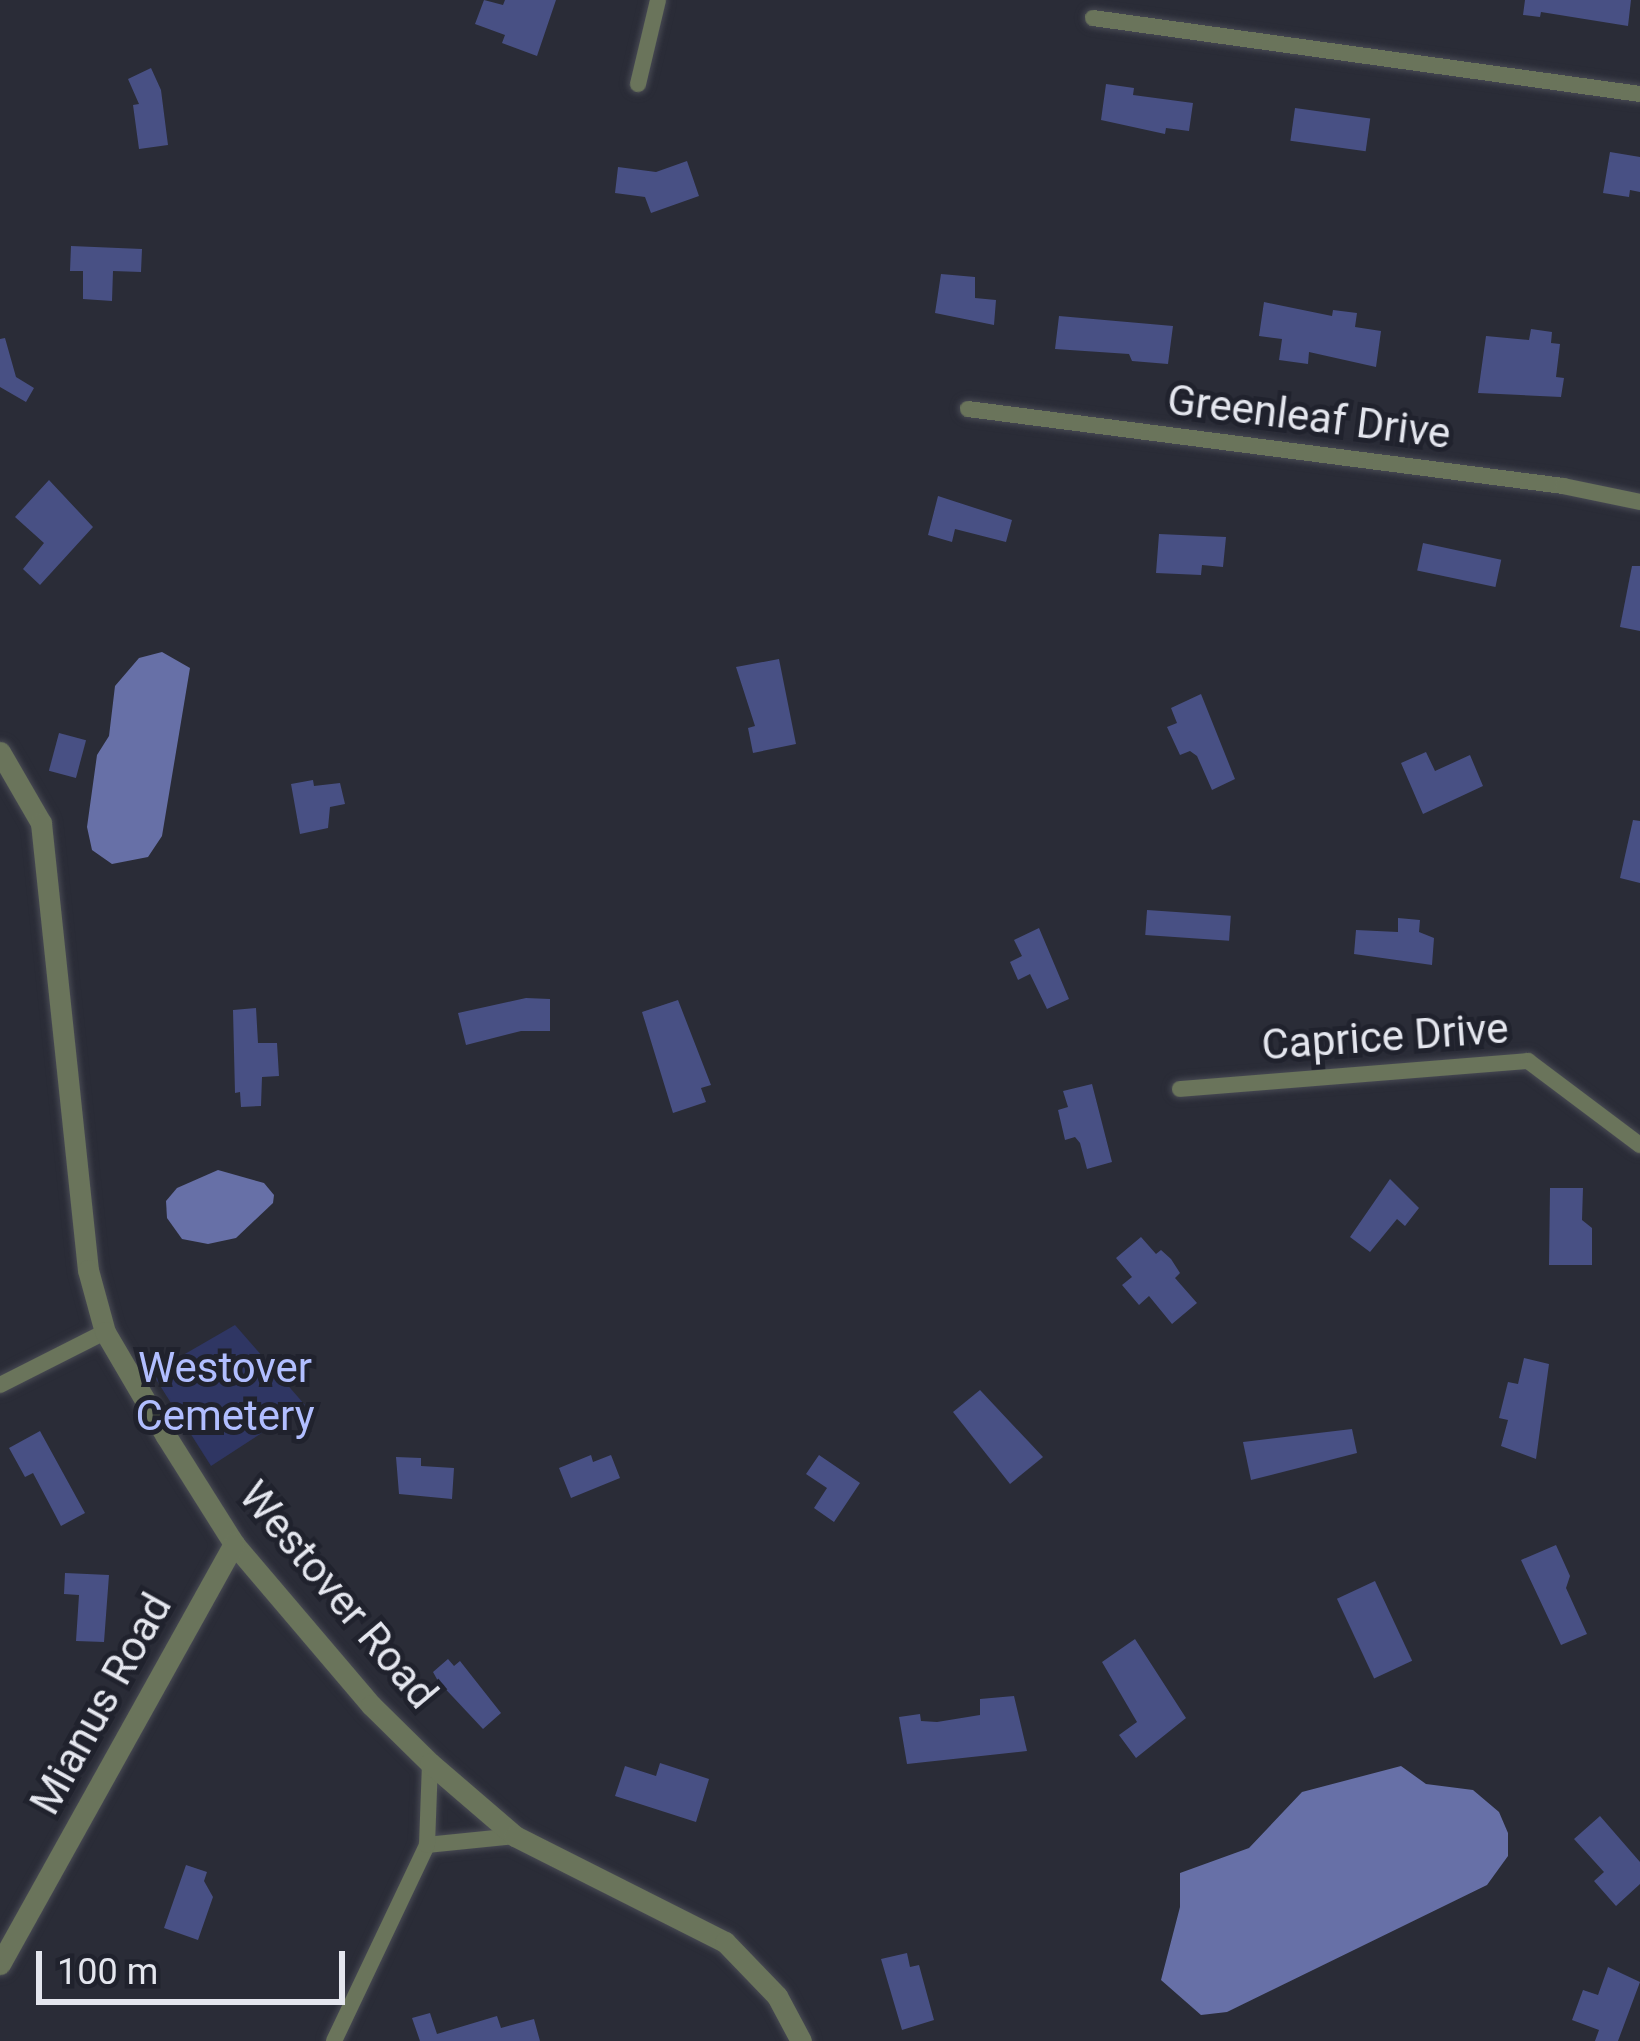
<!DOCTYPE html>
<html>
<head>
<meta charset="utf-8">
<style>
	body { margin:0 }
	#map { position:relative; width:1640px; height:2041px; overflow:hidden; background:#2a2c37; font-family:Roboto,sans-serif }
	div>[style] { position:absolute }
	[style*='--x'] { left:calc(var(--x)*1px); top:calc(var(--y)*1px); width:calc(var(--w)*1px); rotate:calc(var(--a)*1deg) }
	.green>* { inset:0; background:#2f3663 }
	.water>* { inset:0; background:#6770a7 }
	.building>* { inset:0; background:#485084; transform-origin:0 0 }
	.roads { filter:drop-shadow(0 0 3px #484a54) drop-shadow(0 0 3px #484a54) }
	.minor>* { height:16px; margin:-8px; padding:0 8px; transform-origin:8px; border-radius:8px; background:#6a745b }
	.tertiary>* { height:21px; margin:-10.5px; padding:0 10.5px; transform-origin:10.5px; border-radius:10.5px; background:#6a745b }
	span { translate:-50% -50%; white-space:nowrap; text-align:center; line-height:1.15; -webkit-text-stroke:10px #20222d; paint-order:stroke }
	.street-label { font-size:42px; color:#e4e6ee }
	.park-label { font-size:42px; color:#b1beff }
	.scale { position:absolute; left:36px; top:1951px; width:309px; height:54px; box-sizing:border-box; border:6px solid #e4e6ee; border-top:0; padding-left:15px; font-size:36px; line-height:42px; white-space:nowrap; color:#e4e6ee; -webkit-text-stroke:9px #20222d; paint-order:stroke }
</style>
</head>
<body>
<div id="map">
	<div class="green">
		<div style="clip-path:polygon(235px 1325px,305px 1405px,211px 1466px,152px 1373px)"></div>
	</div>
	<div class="water">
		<div style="clip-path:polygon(162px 652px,190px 668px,162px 836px,148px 857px,112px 864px,92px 850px,87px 827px,97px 755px,109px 736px,115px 686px,139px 658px)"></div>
		<div style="clip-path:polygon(218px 1170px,264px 1183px,274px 1195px,273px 1203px,236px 1238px,208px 1244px,182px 1239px,167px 1218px,166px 1201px,177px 1188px)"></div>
		<div style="clip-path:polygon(1401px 1766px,1426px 1784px,1473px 1790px,1499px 1812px,1508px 1833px,1508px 1856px,1487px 1885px,1227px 2012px,1201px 2015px,1161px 1980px,1180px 1907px,1180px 1873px,1249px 1848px,1302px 1792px)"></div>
	</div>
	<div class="building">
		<div style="clip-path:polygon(484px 0,503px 5px,505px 0,556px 0,537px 56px,502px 43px,505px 35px,475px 24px)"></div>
		<div style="clip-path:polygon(1525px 0,1631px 0,1628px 26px,1541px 12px,1540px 17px,1523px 15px)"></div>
		<div style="clip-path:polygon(151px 68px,161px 90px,168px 145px,139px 149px,133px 105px,139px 104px,128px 79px)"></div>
		<div style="clip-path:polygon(1106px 84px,1134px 88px,1133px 95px,1193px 103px,1189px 131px,1166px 128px,1165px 134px,1101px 120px)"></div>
		<div style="left:1295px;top:108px;width:76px;height:33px;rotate:8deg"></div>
		<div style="clip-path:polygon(1610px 152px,1640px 157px,1640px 192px,1630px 190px,1629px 197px,1603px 193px)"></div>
		<div style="clip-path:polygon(687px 161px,699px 196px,651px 213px,645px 197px,615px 193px,618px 167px,656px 172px)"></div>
		<div style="clip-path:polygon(71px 246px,142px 249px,141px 272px,113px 271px,112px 301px,83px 299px,83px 271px,70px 271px)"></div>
		<div style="clip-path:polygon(941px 274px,975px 277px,975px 298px,996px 300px,994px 325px,935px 313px)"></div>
		<div style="clip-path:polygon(1264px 302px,1332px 316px,1333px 310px,1357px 313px,1355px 327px,1381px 331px,1376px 367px,1309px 352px,1308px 364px,1279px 360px,1282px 339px,1259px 336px)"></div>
		<div style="clip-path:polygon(1059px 316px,1173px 326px,1168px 364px,1132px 361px,1129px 354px,1055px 349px)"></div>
		<div style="clip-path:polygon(1531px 329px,1552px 332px,1551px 343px,1560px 344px,1556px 377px,1564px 378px,1561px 397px,1478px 393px,1486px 336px,1529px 340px)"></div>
		<div style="clip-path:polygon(5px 338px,16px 377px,34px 388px,26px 402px,0 387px,0 339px)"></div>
		<div style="clip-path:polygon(49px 480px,93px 527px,40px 585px,23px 569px,44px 543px,15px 517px)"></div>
		<div style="clip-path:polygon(938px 496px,1012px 520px,1006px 542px,955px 529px,952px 542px,928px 535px)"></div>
		<div style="clip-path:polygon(1159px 534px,1226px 537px,1223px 567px,1202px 565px,1201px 575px,1156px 573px)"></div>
		<div style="left:1423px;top:543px;width:80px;height:28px;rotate:12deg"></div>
		<div style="clip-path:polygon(1632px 566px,1640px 566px,1640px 631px,1620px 627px)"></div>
		<div style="clip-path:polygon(779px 659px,796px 744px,753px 753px,748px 728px,755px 726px,736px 667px)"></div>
		<div style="clip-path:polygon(1201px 694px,1235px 779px,1212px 790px,1197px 756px,1190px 751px,1180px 755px,1167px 727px,1177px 723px,1171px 708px)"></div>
		<div style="left:59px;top:733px;width:28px;height:39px;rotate:15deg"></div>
		<div style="clip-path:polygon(1426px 752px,1435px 771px,1470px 755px,1483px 786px,1423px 814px,1401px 763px)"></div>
		<div style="clip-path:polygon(313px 780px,314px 786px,340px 783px,345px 804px,330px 807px,328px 828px,300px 834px,291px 784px)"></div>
		<div style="clip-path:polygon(1633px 820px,1640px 821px,1640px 883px,1620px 878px)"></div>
		<div style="left:1147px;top:910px;width:84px;height:25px;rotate:4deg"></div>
		<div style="clip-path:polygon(1398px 918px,1420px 920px,1419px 932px,1434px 938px,1432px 965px,1354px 954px,1356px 930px,1398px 932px)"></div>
		<div style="clip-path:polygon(1039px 928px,1069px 999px,1047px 1009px,1030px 974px,1018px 980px,1010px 962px,1022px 956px,1014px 940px)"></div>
		<div style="clip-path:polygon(526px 998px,550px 999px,550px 1031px,521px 1031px,466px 1045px,458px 1013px)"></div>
		<div style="clip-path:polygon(678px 1000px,711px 1085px,701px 1088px,706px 1102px,673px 1113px,642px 1012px)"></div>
		<div style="clip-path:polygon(256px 1008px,258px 1043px,277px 1043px,279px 1076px,262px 1077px,261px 1106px,241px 1107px,240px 1092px,235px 1093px,233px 1010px)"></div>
		<div style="clip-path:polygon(1092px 1084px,1112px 1162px,1087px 1169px,1080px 1143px,1075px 1137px,1065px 1140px,1058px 1110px,1068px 1107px,1063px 1091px)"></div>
		<div style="clip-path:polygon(1390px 1179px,1419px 1208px,1405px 1226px,1397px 1219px,1370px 1252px,1350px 1237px)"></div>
		<div style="clip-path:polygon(1550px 1188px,1583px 1188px,1582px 1220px,1592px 1228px,1592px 1265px,1549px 1265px)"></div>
		<div style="clip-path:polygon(1141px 1237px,1156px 1254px,1161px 1250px,1171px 1259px,1180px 1273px,1175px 1278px,1197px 1303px,1172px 1324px,1149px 1296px,1139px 1305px,1122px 1285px,1132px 1277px,1116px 1258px)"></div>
		<div style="clip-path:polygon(1524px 1358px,1549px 1364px,1536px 1459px,1501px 1446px,1508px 1420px,1499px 1418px,1508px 1382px,1518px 1384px)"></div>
		<div style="clip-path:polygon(980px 1390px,1043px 1457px,1010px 1484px,953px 1412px)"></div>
		<div style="clip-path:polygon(1352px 1429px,1357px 1453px,1251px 1480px,1243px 1442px)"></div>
		<div style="clip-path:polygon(40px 1431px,85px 1513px,61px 1526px,33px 1473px,25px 1477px,9px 1448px)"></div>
		<div style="clip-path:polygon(591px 1455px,593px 1462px,611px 1455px,620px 1478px,571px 1498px,559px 1468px)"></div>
		<div style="clip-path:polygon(819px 1455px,860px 1483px,834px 1522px,814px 1508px,827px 1488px,806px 1474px)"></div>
		<div style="clip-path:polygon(396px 1457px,421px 1458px,421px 1466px,454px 1468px,452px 1499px,399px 1494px)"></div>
		<div style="clip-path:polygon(1556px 1545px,1570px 1576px,1566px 1588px,1587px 1634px,1561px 1645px,1521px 1560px)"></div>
		<div style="clip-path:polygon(65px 1573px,109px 1575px,104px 1642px,76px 1641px,79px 1595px,64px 1594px)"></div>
		<div style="left:1375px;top:1581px;width:88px;height:42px;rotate:65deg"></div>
		<div style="clip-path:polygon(1135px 1639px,1186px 1718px,1136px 1758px,1119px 1735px,1137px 1722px,1102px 1662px)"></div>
		<div style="clip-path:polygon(448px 1659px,454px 1666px,460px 1661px,501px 1713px,483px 1729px,438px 1681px,433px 1672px)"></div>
		<div style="clip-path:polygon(1014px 1696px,1027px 1751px,907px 1764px,899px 1717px,920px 1714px,921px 1721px,937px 1722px,980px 1715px,980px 1699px)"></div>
		<div style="clip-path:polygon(660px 1763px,709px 1779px,696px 1822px,615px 1796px,625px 1766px,656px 1776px)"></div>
		<div style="clip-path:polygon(1600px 1816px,1640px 1862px,1640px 1884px,1616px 1906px,1594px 1881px,1604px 1872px,1574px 1839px)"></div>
		<div style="clip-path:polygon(186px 1865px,207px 1872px,204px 1881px,213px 1897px,198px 1940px,164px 1928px)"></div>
		<div style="clip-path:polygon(907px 1953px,910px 1967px,919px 1965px,934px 2020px,902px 2030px,881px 1959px)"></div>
		<div style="clip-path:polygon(1608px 1967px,1640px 1982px,1618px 2041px,1595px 2041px,1599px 2030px,1572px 2020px,1583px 1990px,1598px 1995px)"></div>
		<div style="clip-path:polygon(430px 2013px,437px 2034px,497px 2016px,501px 2028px,534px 2019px,540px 2041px,420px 2041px,412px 2018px)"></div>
	</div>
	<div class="roads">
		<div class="minor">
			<div style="--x:1093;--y:18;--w:552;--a:7.91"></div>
			<div style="--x:638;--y:84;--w:86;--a:-76.6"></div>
			<div style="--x:968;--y:409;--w:600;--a:7.37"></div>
			<div style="--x:1563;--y:486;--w:79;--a:11.7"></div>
			<div style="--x:1180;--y:1089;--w:349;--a:-4.6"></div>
			<div style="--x:1528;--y:1061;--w:140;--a:36.9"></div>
			<div style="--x:0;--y:1385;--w:118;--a:-26.8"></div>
			<div style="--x:427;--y:1845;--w:88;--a:-5.8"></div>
			<div style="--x:334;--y:2041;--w:217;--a:-64.6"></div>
			<div style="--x:427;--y:1845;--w:82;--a:-87.9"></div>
		</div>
		<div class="tertiary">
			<div style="--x:0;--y:752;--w:82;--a:60"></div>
			<div style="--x:41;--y:823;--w:449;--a:84"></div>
			<div style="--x:88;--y:1270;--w:64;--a:74.7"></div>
			<div style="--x:105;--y:1332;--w:121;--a:59.6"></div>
			<div style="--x:166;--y:1436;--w:128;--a:57.8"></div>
			<div style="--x:234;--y:1544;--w:211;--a:49.6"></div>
			<div style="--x:371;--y:1705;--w:83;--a:44.5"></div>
			<div style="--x:430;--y:1763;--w:112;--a:40.7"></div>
			<div style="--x:515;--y:1836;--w:235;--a:26.8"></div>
			<div style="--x:725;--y:1942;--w:75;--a:46.1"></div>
			<div style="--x:777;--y:1996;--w:51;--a:61.9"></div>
			<div style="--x:0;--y:1964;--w:481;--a:-60.9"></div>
		</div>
	</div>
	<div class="street-label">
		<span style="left:1309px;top:417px;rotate:7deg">Greenleaf Drive</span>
		<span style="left:1385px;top:1037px;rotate:-4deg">Caprice Drive</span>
		<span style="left:338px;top:1595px;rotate:50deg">Westover Road</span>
		<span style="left:101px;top:1704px;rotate:-61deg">Mianus Road</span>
	</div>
	<div class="park-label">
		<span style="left:225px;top:1392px">Westover<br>Cemetery</span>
	</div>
	<div class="scale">100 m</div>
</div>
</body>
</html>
